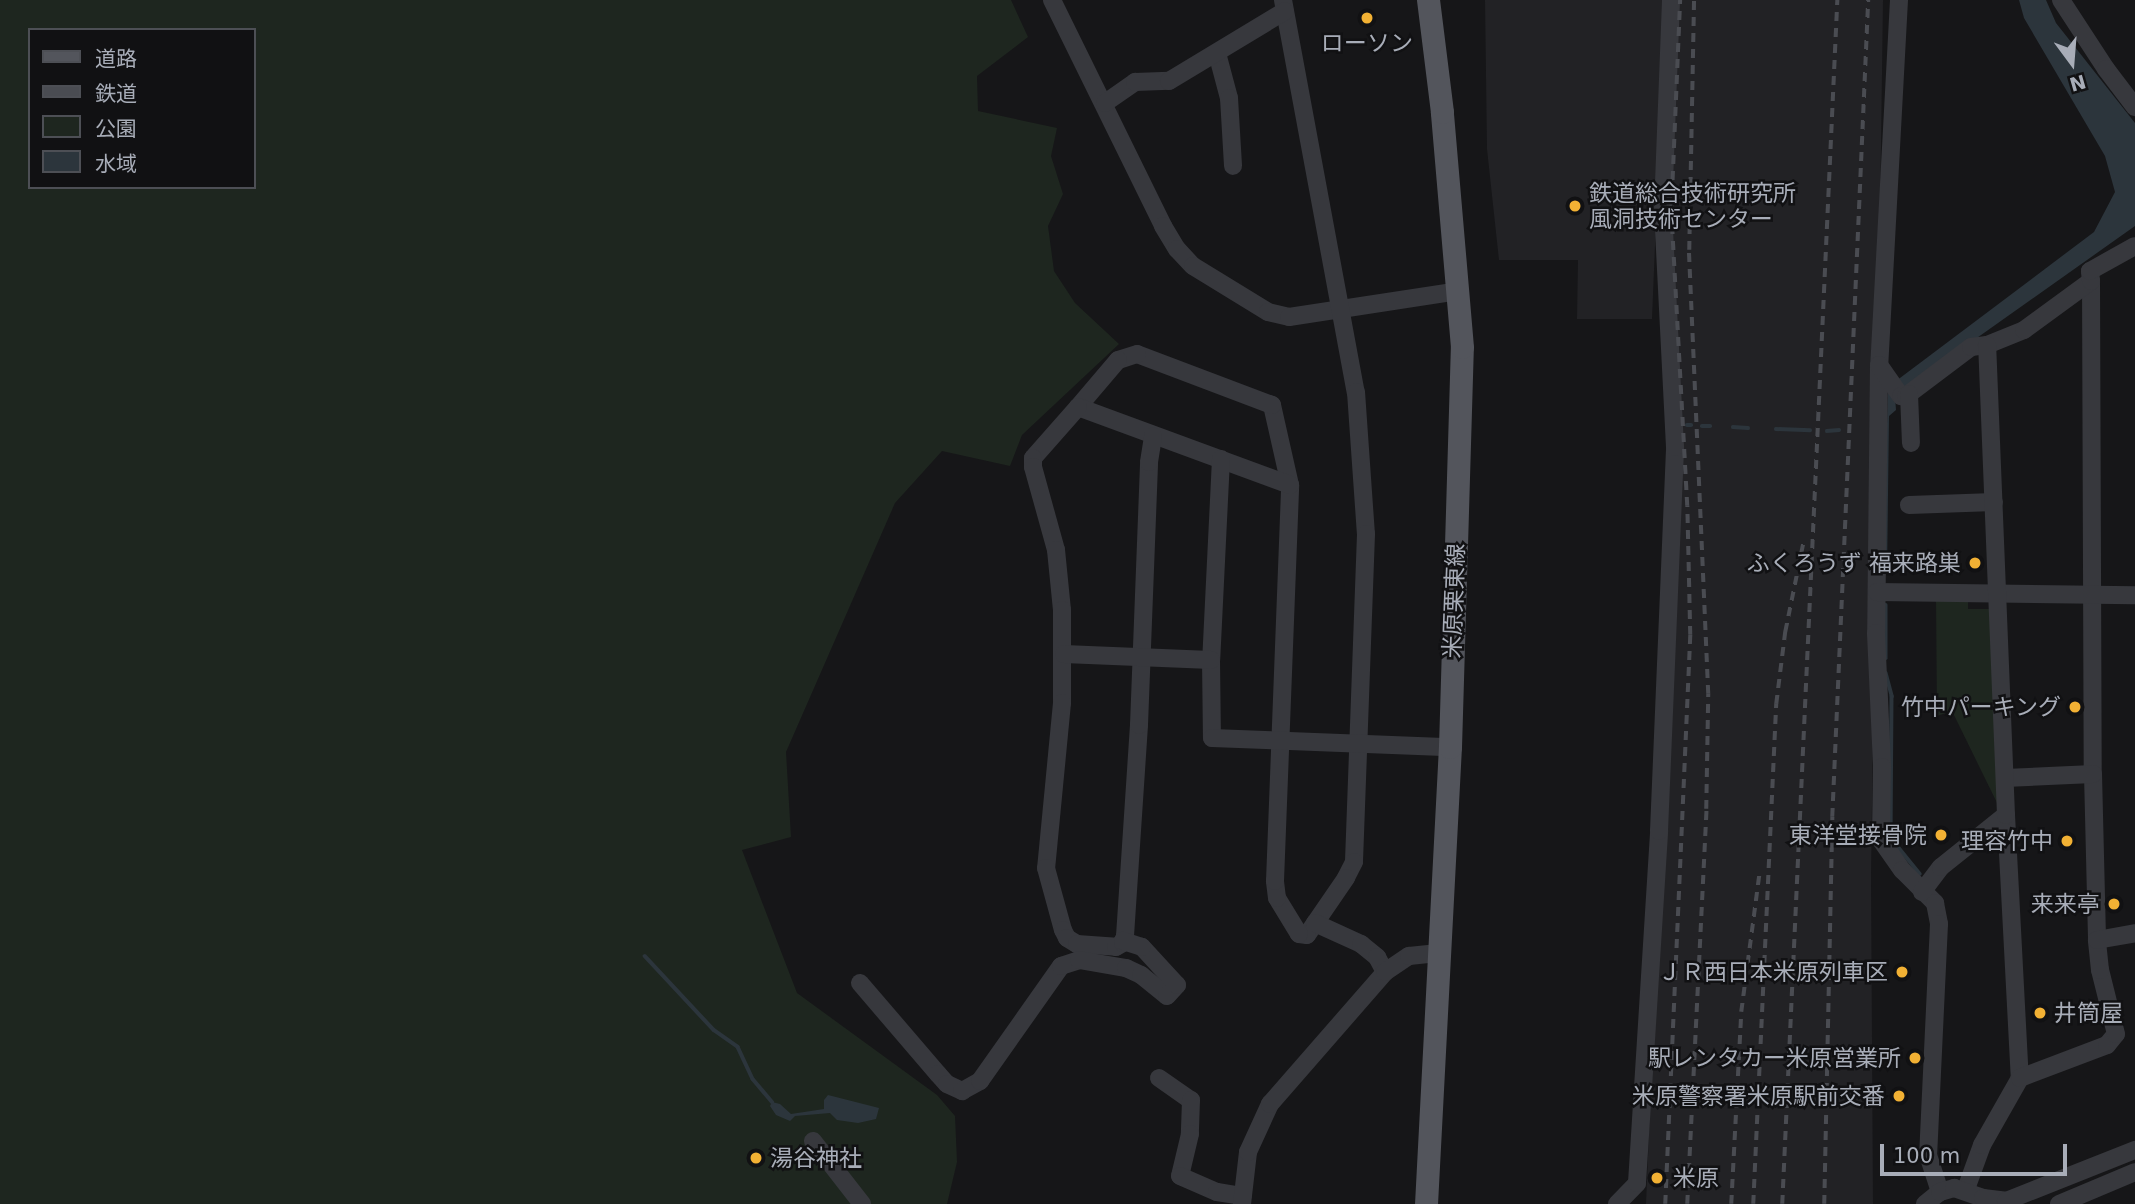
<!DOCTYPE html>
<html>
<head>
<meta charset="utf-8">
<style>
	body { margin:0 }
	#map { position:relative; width:2135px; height:1204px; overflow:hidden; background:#161618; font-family:"DejaVu Sans","Noto Sans JP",sans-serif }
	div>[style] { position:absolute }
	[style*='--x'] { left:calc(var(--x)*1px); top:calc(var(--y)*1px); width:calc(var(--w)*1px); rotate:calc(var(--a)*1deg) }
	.built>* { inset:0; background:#222225 }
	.green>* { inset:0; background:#1e261f }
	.water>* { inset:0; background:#2c353c }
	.stream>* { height:3.5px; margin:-1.75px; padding:0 1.75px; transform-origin:1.75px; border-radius:1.75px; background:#2c353c }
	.minor>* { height:18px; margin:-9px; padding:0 9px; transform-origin:9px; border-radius:9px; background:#37383d }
	.major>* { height:23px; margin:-11.5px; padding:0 11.5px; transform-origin:11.5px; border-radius:11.5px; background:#53555c }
	.rail>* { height:3.5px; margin-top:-1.75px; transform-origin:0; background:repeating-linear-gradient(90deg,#4a4c52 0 9px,transparent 0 16px) }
	.dots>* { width:19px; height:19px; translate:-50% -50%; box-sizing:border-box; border:4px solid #111113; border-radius:50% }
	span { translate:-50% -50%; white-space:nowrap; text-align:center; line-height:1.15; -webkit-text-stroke:5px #111113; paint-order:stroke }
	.poi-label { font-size:23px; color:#a8adb8 }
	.left { translate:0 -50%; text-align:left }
	.right { translate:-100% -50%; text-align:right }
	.street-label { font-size:23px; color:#a8adb8 }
	.legend { position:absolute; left:28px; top:28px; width:228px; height:161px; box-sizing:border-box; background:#111113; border:2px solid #4d4f55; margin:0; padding:9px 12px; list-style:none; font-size:21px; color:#a8adb8 }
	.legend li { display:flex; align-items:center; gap:14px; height:35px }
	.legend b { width:35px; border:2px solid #4d4f55 }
	.north { position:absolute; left:2037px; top:28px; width:70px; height:70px; -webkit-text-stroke:5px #111113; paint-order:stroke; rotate:164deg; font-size:19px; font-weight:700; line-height:28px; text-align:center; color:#a8adb8 }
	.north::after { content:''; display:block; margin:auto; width:24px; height:32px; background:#a8adb8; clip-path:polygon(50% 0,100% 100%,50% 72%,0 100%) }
	.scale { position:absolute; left:1880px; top:1144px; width:187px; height:32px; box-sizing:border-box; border:4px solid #a8adb8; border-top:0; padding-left:9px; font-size:21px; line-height:24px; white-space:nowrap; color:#a8adb8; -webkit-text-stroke:5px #111113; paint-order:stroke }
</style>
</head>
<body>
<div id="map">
	<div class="built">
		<div style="clip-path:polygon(1485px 0,1665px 0,1652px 319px,1577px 319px,1578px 260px,1499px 260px,1487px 149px)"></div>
		<div style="clip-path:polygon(1677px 0,1883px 0,1871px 877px,1873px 1204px,1646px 1204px,1678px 444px,1670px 229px)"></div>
	</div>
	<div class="green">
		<div style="clip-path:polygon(evenodd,0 0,1011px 0,1028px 37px,977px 76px,978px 111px,1057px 128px,1051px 156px,1063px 194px,1048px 226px,1054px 271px,1075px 303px,1119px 344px,1022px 435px,1010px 466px,942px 451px,895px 503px,786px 752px,791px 837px,742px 850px,797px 993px,937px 1095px,955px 1116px,957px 1162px,947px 1204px,0 1204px,0 0,30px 30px,254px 30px,254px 187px,30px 187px,30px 30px)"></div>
		<div style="clip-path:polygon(1936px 600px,1968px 601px,1968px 609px,1990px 609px,2001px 811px,1952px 711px,1937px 716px)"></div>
	</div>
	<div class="water">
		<div style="clip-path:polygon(2019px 0,2046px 0,2056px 23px,2135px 123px,2135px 226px,1895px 396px,1896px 410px,1889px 416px,1887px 574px,1883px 573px,1888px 387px,2094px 232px,2115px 192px,2105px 156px,2024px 18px)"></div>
		<div style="clip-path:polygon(828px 1095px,879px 1108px,876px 1119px,858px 1123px,837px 1120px,830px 1113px,795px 1116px,790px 1121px,776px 1115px,770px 1106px,772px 1102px,780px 1104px,791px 1114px,824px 1109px,824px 1100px)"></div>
	</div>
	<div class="stream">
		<div style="--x:1687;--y:425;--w:4;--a:0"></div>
		<div style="--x:1702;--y:426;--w:8;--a:0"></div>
		<div style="--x:1733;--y:427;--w:15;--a:4"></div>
		<div style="--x:1776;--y:429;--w:34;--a:2"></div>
		<div style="--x:1827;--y:431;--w:12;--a:-5"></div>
		<div style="--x:1886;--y:605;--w:53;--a:90"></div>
		<div style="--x:1886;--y:673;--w:24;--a:75"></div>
		<div style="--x:1892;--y:696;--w:142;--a:90.4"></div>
		<div style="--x:1891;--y:838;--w:46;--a:51.1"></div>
		<div style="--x:645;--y:956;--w:101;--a:47"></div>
		<div style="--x:714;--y:1030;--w:29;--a:35"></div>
		<div style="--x:738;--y:1047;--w:35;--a:65"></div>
		<div style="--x:753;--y:1079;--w:30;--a:50"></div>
	</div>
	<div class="minor">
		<div style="--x:1052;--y:0;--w:252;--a:63.8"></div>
		<div style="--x:1163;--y:226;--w:27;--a:59"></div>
		<div style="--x:1177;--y:249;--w:23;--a:47"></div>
		<div style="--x:1193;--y:266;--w:88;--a:31.5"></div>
		<div style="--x:1268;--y:312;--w:22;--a:13"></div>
		<div style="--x:1289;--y:317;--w:171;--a:-8.7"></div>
		<div style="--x:1283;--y:0;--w:399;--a:79.5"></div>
		<div style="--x:1356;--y:392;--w:142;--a:86"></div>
		<div style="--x:1366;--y:534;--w:328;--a:92.1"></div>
		<div style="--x:1354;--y:862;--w:18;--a:117"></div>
		<div style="--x:1346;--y:878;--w:69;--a:124.4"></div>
		<div style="--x:1307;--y:935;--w:8;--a:-173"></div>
		<div style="--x:1299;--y:934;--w:42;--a:-121.4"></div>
		<div style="--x:1277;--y:898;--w:17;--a:-97"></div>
		<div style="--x:1275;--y:881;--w:396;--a:-87.8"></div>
		<div style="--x:1290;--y:485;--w:82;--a:-102.7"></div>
		<div style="--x:1272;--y:405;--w:144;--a:-159.3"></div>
		<div style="--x:1137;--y:354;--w:20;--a:162"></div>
		<div style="--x:1118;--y:360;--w:62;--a:130.4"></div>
		<div style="--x:1078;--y:407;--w:226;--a:20.2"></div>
		<div style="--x:1899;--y:0;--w:366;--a:93.1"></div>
		<div style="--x:1879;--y:365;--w:268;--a:90.6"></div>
		<div style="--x:1876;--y:633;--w:134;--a:87.4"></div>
		<div style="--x:1882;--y:767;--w:73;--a:90.8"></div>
		<div style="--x:1881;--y:840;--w:37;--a:55"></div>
		<div style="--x:1902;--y:870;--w:47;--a:45"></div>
		<div style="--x:1935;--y:903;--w:21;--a:79"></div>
		<div style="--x:1939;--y:924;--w:231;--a:92.7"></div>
		<div style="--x:1928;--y:1155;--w:39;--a:72"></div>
		<div style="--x:2061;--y:0;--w:82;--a:56.9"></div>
		<div style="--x:2106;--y:69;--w:48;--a:52.7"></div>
		<div style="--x:1217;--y:53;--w:47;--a:75.1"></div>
		<div style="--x:1229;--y:98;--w:68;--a:86.6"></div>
		<div style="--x:1105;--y:103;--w:37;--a:-35"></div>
		<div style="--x:1135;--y:82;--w:34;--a:-2"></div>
		<div style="--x:1169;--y:81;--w:135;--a:-31.1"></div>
		<div style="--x:2091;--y:281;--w:493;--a:89.8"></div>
		<div style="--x:2093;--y:774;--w:166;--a:88.6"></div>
		<div style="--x:1879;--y:365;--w:38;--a:55"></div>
		<div style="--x:1901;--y:396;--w:5;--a:0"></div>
		<div style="--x:1906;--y:396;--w:81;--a:-37"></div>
		<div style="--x:1971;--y:347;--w:16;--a:-7"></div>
		<div style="--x:1987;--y:345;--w:40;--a:-22"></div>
		<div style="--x:2024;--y:330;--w:83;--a:-36.2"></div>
		<div style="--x:2091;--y:281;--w:10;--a:-96"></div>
		<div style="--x:2090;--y:271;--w:51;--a:-29.1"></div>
		<div style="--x:1909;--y:394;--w:49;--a:87.7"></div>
		<div style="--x:1078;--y:407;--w:68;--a:131.4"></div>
		<div style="--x:1033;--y:458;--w:9;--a:90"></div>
		<div style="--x:1033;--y:467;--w:86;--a:74.5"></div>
		<div style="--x:1056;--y:550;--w:60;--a:84.3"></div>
		<div style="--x:1062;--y:610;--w:93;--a:90"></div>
		<div style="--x:1062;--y:703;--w:166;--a:95.5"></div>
		<div style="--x:1046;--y:868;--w:64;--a:74.7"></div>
		<div style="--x:1063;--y:930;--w:9;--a:63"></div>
		<div style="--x:1067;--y:938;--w:12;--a:31"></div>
		<div style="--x:1077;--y:944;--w:39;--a:4"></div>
		<div style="--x:1116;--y:947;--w:8;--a:-30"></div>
		<div style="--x:1123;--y:943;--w:7;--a:-74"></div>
		<div style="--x:1125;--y:936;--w:211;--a:-86.2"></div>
		<div style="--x:1139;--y:725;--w:263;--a:-87.8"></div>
		<div style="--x:1149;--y:462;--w:26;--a:-81"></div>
		<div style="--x:1221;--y:459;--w:201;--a:92.8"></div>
		<div style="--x:1211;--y:660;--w:78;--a:89.3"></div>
		<div style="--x:1212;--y:738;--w:238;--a:2.2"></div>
		<div style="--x:1909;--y:505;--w:85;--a:-2"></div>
		<div style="--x:1877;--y:592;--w:258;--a:0.7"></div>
		<div style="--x:1064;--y:654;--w:147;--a:2.3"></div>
		<div style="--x:2005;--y:778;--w:88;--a:-2.6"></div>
		<div style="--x:2006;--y:815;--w:263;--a:87"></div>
		<div style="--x:1922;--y:892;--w:31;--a:-53"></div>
		<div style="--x:1941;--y:867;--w:83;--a:-38.7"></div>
		<div style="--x:2006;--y:815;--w:470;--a:-92.3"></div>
		<div style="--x:1315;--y:923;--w:51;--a:24.5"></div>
		<div style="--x:1361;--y:944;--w:21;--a:39"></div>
		<div style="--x:1377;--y:957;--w:17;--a:62"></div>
		<div style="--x:860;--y:983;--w:120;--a:49.4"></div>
		<div style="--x:938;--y:1074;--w:13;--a:48"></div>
		<div style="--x:947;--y:1084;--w:17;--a:25"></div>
		<div style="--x:962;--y:1091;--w:21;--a:-29"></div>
		<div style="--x:980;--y:1081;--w:141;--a:-54.8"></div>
		<div style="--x:1061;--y:966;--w:19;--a:-18"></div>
		<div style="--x:1079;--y:960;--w:48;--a:9.7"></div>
		<div style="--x:1126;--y:968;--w:17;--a:25"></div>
		<div style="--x:1141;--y:975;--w:33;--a:39"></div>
		<div style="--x:1167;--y:996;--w:15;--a:-48"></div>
		<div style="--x:1177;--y:985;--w:52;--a:-132.6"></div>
		<div style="--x:1142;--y:947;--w:20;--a:-162"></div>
		<div style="--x:1159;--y:1078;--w:39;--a:35"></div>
		<div style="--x:1191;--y:1100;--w:34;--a:92"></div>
		<div style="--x:1190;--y:1134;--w:43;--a:103.4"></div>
		<div style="--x:1180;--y:1176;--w:40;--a:23.4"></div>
		<div style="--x:1217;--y:1192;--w:26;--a:9"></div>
		<div style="--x:813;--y:1141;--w:80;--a:52.1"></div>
		<div style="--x:1966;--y:1189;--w:47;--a:-70"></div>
		<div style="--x:1982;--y:1145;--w:77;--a:-60.4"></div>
		<div style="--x:2020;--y:1078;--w:93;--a:-20.8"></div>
		<div style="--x:2107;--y:1045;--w:14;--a:-51"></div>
		<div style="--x:2116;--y:1034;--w:66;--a:-104"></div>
		<div style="--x:2100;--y:970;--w:30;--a:-96"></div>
		<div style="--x:2097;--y:940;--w:39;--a:-10"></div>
		<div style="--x:1242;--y:1204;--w:52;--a:-83.4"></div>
		<div style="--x:1248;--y:1152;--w:53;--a:-65.4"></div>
		<div style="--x:1270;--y:1104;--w:175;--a:-48.9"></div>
		<div style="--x:1385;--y:972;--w:29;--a:-34"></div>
		<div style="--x:1409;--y:956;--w:29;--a:-6"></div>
		<div style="--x:1617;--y:1204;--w:29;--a:-46"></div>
		<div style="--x:1637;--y:1183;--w:353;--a:-86.4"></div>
		<div style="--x:1659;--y:831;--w:384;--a:-87.6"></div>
		<div style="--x:1675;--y:447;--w:238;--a:-92.9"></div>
		<div style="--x:1663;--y:209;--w:209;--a:-87.8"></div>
		<div style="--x:1925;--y:1204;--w:19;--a:-39"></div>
		<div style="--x:1940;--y:1192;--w:15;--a:-16"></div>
		<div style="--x:1954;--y:1188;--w:31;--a:19"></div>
		<div style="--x:1983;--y:1198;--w:23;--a:7"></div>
		<div style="--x:2006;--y:1201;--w:139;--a:-21.6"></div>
		<div style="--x:2059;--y:1204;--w:82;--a:-22.8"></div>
	</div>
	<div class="major">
		<div style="--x:1426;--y:1204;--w:458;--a:-87"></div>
		<div style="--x:1450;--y:747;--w:400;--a:-88.3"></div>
		<div style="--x:1462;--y:347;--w:236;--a:-94.9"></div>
		<div style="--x:1442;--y:112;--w:113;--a:-97.1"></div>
	</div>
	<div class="rail">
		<div style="--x:1665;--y:1204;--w:570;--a:-87.48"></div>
		<div style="--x:1690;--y:635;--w:129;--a:-91.3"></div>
		<div style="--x:1687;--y:506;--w:294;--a:-93.1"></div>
		<div style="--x:1671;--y:212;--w:212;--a:-87.6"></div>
		<div style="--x:1687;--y:1204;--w:395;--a:-87.2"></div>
		<div style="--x:1706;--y:809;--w:115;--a:-89"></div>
		<div style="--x:1708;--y:694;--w:444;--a:-92.5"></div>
		<div style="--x:1689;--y:250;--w:250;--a:-88.9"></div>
		<div style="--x:1731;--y:1204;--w:192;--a:-87"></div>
		<div style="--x:1741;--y:1012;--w:138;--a:-82.5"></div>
		<div style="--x:1753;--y:1204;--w:501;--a:-87.37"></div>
		<div style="--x:1776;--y:704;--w:73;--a:-82.9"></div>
		<div style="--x:1785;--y:632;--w:95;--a:-78.5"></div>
		<div style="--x:1782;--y:1204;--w:1205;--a:-87.38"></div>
		<div style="--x:1824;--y:1204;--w:387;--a:-88.8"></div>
		<div style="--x:1832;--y:817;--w:818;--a:-87.48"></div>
	</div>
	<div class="dots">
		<div style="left:1367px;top:18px;background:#f2b134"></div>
		<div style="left:1575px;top:206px;background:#f2b134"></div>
		<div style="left:1975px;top:563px;background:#f2b134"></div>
		<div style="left:2075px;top:707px;background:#f2b134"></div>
		<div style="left:1941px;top:835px;background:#f2b134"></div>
		<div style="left:2067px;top:841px;background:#f2b134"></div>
		<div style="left:2114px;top:904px;background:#f2b134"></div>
		<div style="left:1902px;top:972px;background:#f2b134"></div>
		<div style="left:2040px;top:1013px;background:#f2b134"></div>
		<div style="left:1915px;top:1058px;background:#f2b134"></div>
		<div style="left:1899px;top:1096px;background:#f2b134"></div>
		<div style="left:756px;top:1158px;background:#f2b134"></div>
		<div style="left:1657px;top:1178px;background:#f2b134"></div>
	</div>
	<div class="poi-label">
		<span style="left:1367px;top:43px">ローソン</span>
		<span class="left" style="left:1589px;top:206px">鉄道総合技術研究所<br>風洞技術センター</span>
		<span class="right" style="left:1961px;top:563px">ふくろうず 福来路巣</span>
		<span class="right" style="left:2061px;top:707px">竹中パーキング</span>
		<span class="right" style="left:1927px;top:835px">東洋堂接骨院</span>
		<span class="right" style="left:2053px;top:841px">理容竹中</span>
		<span class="right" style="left:2100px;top:904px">来来亭</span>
		<span class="right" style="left:1888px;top:972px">ＪＲ西日本米原列車区</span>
		<span class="left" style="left:2054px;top:1013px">井筒屋</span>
		<span class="right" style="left:1901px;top:1058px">駅レンタカー米原営業所</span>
		<span class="right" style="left:1885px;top:1096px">米原警察署米原駅前交番</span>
		<span class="left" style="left:770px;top:1158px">湯谷神社</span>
		<span class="left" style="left:1673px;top:1178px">米原</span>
	</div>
	<div class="street-label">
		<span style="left:1454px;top:601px;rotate:-88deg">米原栗東線</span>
	</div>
	<ul class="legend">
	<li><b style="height:9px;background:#53555c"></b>道路</li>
	<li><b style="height:9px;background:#4a4c52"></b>鉄道</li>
	<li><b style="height:19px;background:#1e261f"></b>公園</li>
	<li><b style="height:19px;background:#2c353c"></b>水域</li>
	</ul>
	<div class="north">N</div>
	<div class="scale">100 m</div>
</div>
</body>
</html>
